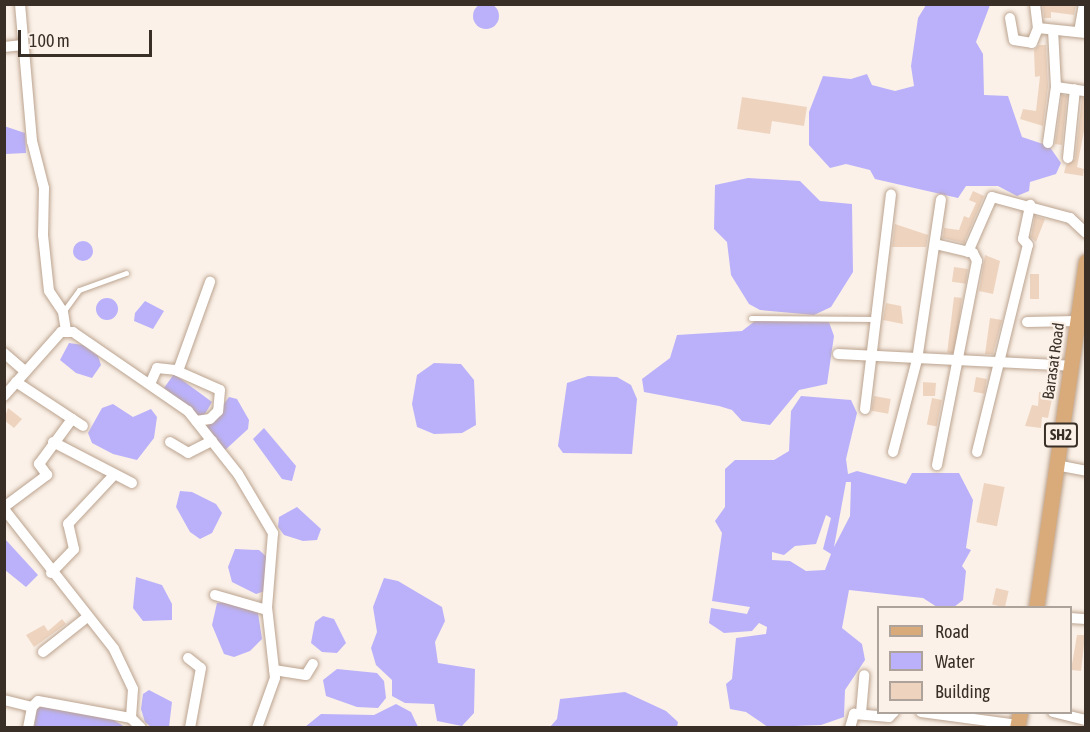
<!DOCTYPE html>
<html>
<head>
<meta charset="utf-8">
<style>
	body { margin:0 }
	#map { position:relative; width:1090px; height:732px; overflow:hidden; background:#fbf1e8; font-family:"Asap Condensed",sans-serif }
	div>[style] { position:absolute }
	[style*='--x'] { left:calc(var(--x)*1px); top:calc(var(--y)*1px); width:calc(var(--w)*1px); rotate:calc(var(--a)*1deg) }
	.water>* { inset:0; background:#bab1fa }
	.round { border-radius:50% }
	.building>* { inset:0; background:#eed4bf; transform-origin:0 0 }
	.roads { filter:drop-shadow(0 0 2px #bba38f) drop-shadow(0 0 2px #bba38f) }
	.lane>* { height:5px; margin:-2.5px; padding:0 2.5px; transform-origin:2.5px; border-radius:2.5px; background:#fff }
	.street>* { height:10px; margin:-5px; padding:0 5px; transform-origin:5px; border-radius:5px; background:#fff }
	.primary>* { height:15px; margin:-7.5px; padding:0 7.5px; transform-origin:7.5px; border-radius:7.5px; background:#d9ab7a }
	span { translate:-50% -50%; white-space:nowrap; text-align:center; line-height:1.15; -webkit-text-stroke:4.5px #fbf1e8; paint-order:stroke }
	.shield-label span { padding:2px 4px; background:#fbf1e8; border:2px solid; border-radius:4px; -webkit-text-stroke-width:0 }
	.shield-label { font-size:15px; color:#392f27; font-weight:700 }
	.street-label { font-size:16px; color:#392f27 }
	.frame { position:absolute; inset:0; border:6px solid #392f27; pointer-events:none }
	.legend { position:absolute; left:877px; top:606px; width:195px; height:108px; box-sizing:border-box; background:#fbf1e8; border:2px solid #ada39b; margin:0; padding:8px 10px; list-style:none; font-size:18px; color:#392f27 }
	.legend li { display:flex; align-items:center; gap:12px; height:30px }
	.legend b { width:30px; border:2px solid #ada39b }
	.scale { position:absolute; left:18px; top:30px; width:134px; height:27px; box-sizing:border-box; border:3px solid #392f27; border-top:0; padding-left:8px; font-size:18px; line-height:21px; white-space:nowrap; color:#392f27; -webkit-text-stroke:4px #fbf1e8; paint-order:stroke }
</style>
</head>
<body>
<div id="map">
	<div class="water">
		<div class="round" style="left:473px;top:3px;width:26px;height:26px"></div>
		<div style="clip-path:polygon(926px 5px,990px 5px,976px 42px,983px 54px,984px 95px,1008px 96px,1022px 137px,1049px 146px,1061px 163px,1056px 174px,1030px 182px,1029px 191px,1017px 196px,998px 186px,966px 186px,958px 198px,875px 179px,870px 170px,846px 164px,830px 168px,809px 145px,809px 112px,823px 76px,851px 79px,867px 74px,872px 85px,895px 91px,914px 86px,911px 66px,918px 18px)"></div>
		<div style="clip-path:polygon(4px 126px,25px 133px,26px 153px,5px 154px)"></div>
		<div style="clip-path:polygon(748px 178px,800px 181px,820px 201px,852px 204px,853px 272px,831px 307px,814px 315px,760px 310px,749px 304px,731px 275px,727px 242px,714px 229px,715px 185px)"></div>
		<div class="round" style="left:73px;top:241px;width:20px;height:20px"></div>
		<div class="round" style="left:96px;top:298px;width:22px;height:22px"></div>
		<div style="clip-path:polygon(145px 301px,164px 311px,153px 329px,134px 321px,135px 313px)"></div>
		<div style="clip-path:polygon(818px 320px,829px 322px,834px 336px,827px 384px,799px 390px,770px 425px,742px 421px,732px 410px,719px 406px,644px 392px,642px 379px,670px 358px,677px 335px,742px 331px,755px 321px)"></div>
		<div style="clip-path:polygon(69px 343px,83px 345px,98px 356px,101px 365px,92px 378px,76px 373px,60px 360px)"></div>
		<div style="clip-path:polygon(434px 363px,461px 364px,474px 380px,476px 425px,462px 433px,434px 434px,417px 427px,412px 404px,417px 375px)"></div>
		<div style="clip-path:polygon(174px 374px,212px 402px,202px 419px,164px 388px)"></div>
		<div style="clip-path:polygon(588px 376px,617px 377px,631px 385px,637px 399px,632px 454px,563px 453px,558px 446px,567px 383px)"></div>
		<div style="clip-path:polygon(evenodd,801px 396px,851px 400px,857px 413px,846px 459px,848px 474px,857px 471px,906px 484px,912px 473px,959px 473px,973px 500px,966px 548px,971px 550px,962px 566px,966px 571px,963px 600px,954px 607px,937px 607px,923px 598px,849px 590px,842px 628px,862px 644px,865px 660px,845px 690px,844px 717px,821px 725px,768px 727px,746px 712px,730px 709px,726px 684px,732px 679px,736px 638px,766px 634px,767px 627px,759px 623px,752px 631px,724px 633px,709px 623px,711px 608px,747px 614px,750px 607px,712px 601px,722px 533px,715px 521px,725px 507px,725px 469px,735px 460px,774px 460px,789px 451px,791px 411px,801px 396px,846px 482px,851px 482px,850px 516px,834px 547px,846px 482px,801px 396px,826px 515px,831px 518px,823px 549px,831px 554px,825px 570px,806px 571px,790px 561px,772px 560px,772px 552px,784px 555px,795px 546px,816px 544px,826px 515px)"></div>
		<div style="clip-path:polygon(229px 397px,237px 399px,249px 420px,248px 429px,224px 451px,206px 428px)"></div>
		<div style="clip-path:polygon(113px 404px,133px 417px,151px 409px,157px 417px,154px 438px,137px 460px,113px 454px,92px 443px,88px 433px,102px 408px)"></div>
		<div style="clip-path:polygon(264px 428px,296px 466px,292px 481px,282px 479px,253px 439px)"></div>
		<div style="clip-path:polygon(180px 491px,192px 492px,216px 504px,222px 513px,212px 533px,200px 539px,190px 532px,176px 507px)"></div>
		<div style="clip-path:polygon(297px 507px,321px 529px,317px 540px,303px 541px,284px 535px,278px 527px,279px 517px)"></div>
		<div style="clip-path:polygon(5px 539px,38px 575px,26px 587px,5px 570px)"></div>
		<div style="clip-path:polygon(235px 549px,259px 550px,268px 558px,265px 591px,256px 594px,232px 582px,228px 567px)"></div>
		<div style="clip-path:polygon(136px 577px,162px 585px,172px 604px,172px 620px,143px 621px,133px 608px)"></div>
		<div style="clip-path:polygon(384px 578px,398px 581px,442px 607px,445px 621px,435px 642px,438px 663px,475px 669px,474px 713px,462px 726px,437px 721px,434px 704px,405px 703px,392px 696px,392px 680px,376px 665px,371px 648px,377px 632px,373px 607px)"></div>
		<div style="clip-path:polygon(228px 602px,258px 613px,262px 639px,250px 651px,234px 657px,224px 654px,212px 625px,217px 603px)"></div>
		<div style="clip-path:polygon(323px 616px,334px 619px,346px 643px,337px 653px,322px 652px,311px 643px,315px 622px)"></div>
		<div style="clip-path:polygon(337px 669px,377px 673px,384px 681px,386px 698px,378px 708px,357px 707px,326px 696px,323px 680px)"></div>
		<div style="clip-path:polygon(149px 690px,172px 702px,169px 727px,151px 727px,145px 722px,141px 709px,143px 694px)"></div>
		<div style="clip-path:polygon(625px 692px,666px 711px,678px 722px,677px 727px,550px 727px,557px 719px,560px 699px)"></div>
		<div style="clip-path:polygon(396px 704px,411px 712px,418px 727px,305px 727px,321px 714px,374px 715px)"></div>
		<div style="clip-path:polygon(44px 706px,112px 719px,125px 727px,34px 728px,37px 708px)"></div>
	</div>
	<div class="building">
		<div style="clip-path:polygon(1043px 4px,1076px 4px,1074px 15px,1051px 12px,1051px 18px,1044px 18px)"></div>
		<div style="clip-path:polygon(1039px 45px,1046px 45px,1048px 87px,1043px 126px,1020px 119px,1023px 109px,1036px 111px,1040px 76px,1035px 77px,1034px 50px)"></div>
		<div style="clip-path:polygon(1062px 95px,1067px 96px,1062px 145px,1055px 144px)"></div>
		<div style="clip-path:polygon(742px 97px,807px 107px,804px 126px,772px 121px,770px 134px,737px 129px)"></div>
		<div style="clip-path:polygon(1082px 98px,1086px 98px,1084px 131px,1077px 167px,1084px 169px,1083px 176px,1064px 173px,1066px 165px,1075px 159px)"></div>
		<div style="clip-path:polygon(973px 191px,984px 196px,964px 243px,943px 238px,944px 228px,959px 230px,964px 216px,969px 218px,976px 203px,969px 200px)"></div>
		<div style="clip-path:polygon(1035px 216px,1045px 219px,1036px 242px,1031px 237px)"></div>
		<div style="clip-path:polygon(895px 224px,928px 235px,926px 247px,892px 247px)"></div>
		<div style="clip-path:polygon(985px 255px,1000px 261px,993px 294px,979px 291px)"></div>
		<div style="left:954px;top:267px;width:14px;height:15px;rotate:8deg"></div>
		<div style="left:1030px;top:274px;width:9px;height:25px"></div>
		<div style="left:954px;top:297px;width:8px;height:56px;rotate:7deg"></div>
		<div style="clip-path:polygon(886px 303px,901px 306px,903px 324px,883px 320px)"></div>
		<div style="clip-path:polygon(990px 318px,1002px 320px,993px 354px,985px 354px)"></div>
		<div style="left:976px;top:377px;width:11px;height:15px;rotate:10deg"></div>
		<div style="clip-path:polygon(923px 382px,936px 383px,935px 396px,923px 396px)"></div>
		<div style="clip-path:polygon(1039px 392px,1053px 394px,1048px 418px,1042px 417px,1041px 428px,1025px 426px,1032px 405px,1038px 406px)"></div>
		<div style="left:874px;top:396px;width:17px;height:15px;rotate:10deg"></div>
		<div style="left:932px;top:398px;width:10px;height:27px;rotate:11deg"></div>
		<div style="clip-path:polygon(8px 408px,22px 419px,14px 428px,4px 420px)"></div>
		<div style="left:984px;top:483px;width:21px;height:40px;rotate:11deg"></div>
		<div style="left:996px;top:588px;width:13px;height:17px;rotate:13deg"></div>
		<div style="clip-path:polygon(62px 619px,66px 624px,34px 647px,26px 635px,44px 625px,48px 631px)"></div>
		<div style="clip-path:polygon(1077px 635px,1085px 635px,1081px 671px,1071px 670px)"></div>
	</div>
	<div class="roads">
		<div class="lane">
			<div style="--x:63;--y:312;--w:27;--a:-54"></div>
			<div style="--x:79;--y:290;--w:50;--a:-19.9"></div>
			<div style="--x:751;--y:318;--w:125;--a:0.5"></div>
		</div>
		<div class="street">
			<div style="--x:20;--y:4;--w:138;--a:85"></div>
			<div style="--x:32;--y:141;--w:49;--a:75.7"></div>
			<div style="--x:44;--y:188;--w:47;--a:91.2"></div>
			<div style="--x:43;--y:235;--w:56;--a:83.9"></div>
			<div style="--x:49;--y:291;--w:25;--a:56"></div>
			<div style="--x:63;--y:312;--w:19;--a:81"></div>
			<div style="--x:1035;--y:4;--w:24;--a:83"></div>
			<div style="--x:1038;--y:28;--w:48;--a:5.9"></div>
			<div style="--x:1010;--y:18;--w:22;--a:80"></div>
			<div style="--x:1014;--y:40;--w:18;--a:9"></div>
			<div style="--x:1032;--y:43;--w:16;--a:-68"></div>
			<div style="--x:1079;--y:32;--w:28;--a:-80"></div>
			<div style="--x:4;--y:47;--w:19;--a:-6"></div>
			<div style="--x:1056;--y:87;--w:30;--a:8"></div>
			<div style="--x:1048;--y:143;--w:57;--a:-81.9"></div>
			<div style="--x:1056;--y:87;--w:57;--a:-93"></div>
			<div style="--x:1068;--y:158;--w:69;--a:-84.2"></div>
			<div style="--x:935;--y:244;--w:39;--a:13"></div>
			<div style="--x:973;--y:253;--w:9;--a:63"></div>
			<div style="--x:977;--y:261;--w:208;--a:101.1"></div>
			<div style="--x:968;--y:252;--w:60;--a:-66.4"></div>
			<div style="--x:992;--y:197;--w:81;--a:15.1"></div>
			<div style="--x:1070;--y:218;--w:22;--a:43"></div>
			<div style="--x:1027;--y:322;--w:50;--a:-1.1"></div>
			<div style="--x:4;--y:353;--w:28;--a:41"></div>
			<div style="--x:838;--y:354;--w:233;--a:2.9"></div>
			<div style="--x:178;--y:371;--w:95;--a:-70.2"></div>
			<div style="--x:16;--y:382;--w:80;--a:33.3"></div>
			<div style="--x:150;--y:384;--w:17;--a:-66"></div>
			<div style="--x:157;--y:368;--w:18;--a:6"></div>
			<div style="--x:175;--y:370;--w:49;--a:24"></div>
			<div style="--x:220;--y:390;--w:21;--a:95"></div>
			<div style="--x:218;--y:411;--w:11;--a:135"></div>
			<div style="--x:210;--y:419;--w:14;--a:172"></div>
			<div style="--x:4;--y:396;--w:86;--a:-48.3"></div>
			<div style="--x:61;--y:332;--w:12;--a:0"></div>
			<div style="--x:73;--y:332;--w:140;--a:34.5"></div>
			<div style="--x:188;--y:411;--w:80;--a:51.6"></div>
			<div style="--x:238;--y:474;--w:69;--a:59.3"></div>
			<div style="--x:273;--y:533;--w:74;--a:94.6"></div>
			<div style="--x:267;--y:607;--w:71;--a:83.6"></div>
			<div style="--x:275;--y:678;--w:53;--a:109.8"></div>
			<div style="--x:865;--y:409;--w:216;--a:-83.1"></div>
			<div style="--x:53;--y:442;--w:89;--a:27.4"></div>
			<div style="--x:170;--y:442;--w:21;--a:31"></div>
			<div style="--x:188;--y:453;--w:27;--a:-27"></div>
			<div style="--x:893;--y:452;--w:95;--a:-75.4"></div>
			<div style="--x:917;--y:360;--w:162;--a:-81.5"></div>
			<div style="--x:977;--y:452;--w:213;--a:-76.2"></div>
			<div style="--x:1028;--y:245;--w:8;--a:-130"></div>
			<div style="--x:1023;--y:239;--w:35;--a:-78"></div>
			<div style="--x:1056;--y:465;--w:31;--a:11"></div>
			<div style="--x:4;--y:507;--w:54;--a:-36.7"></div>
			<div style="--x:47;--y:475;--w:14;--a:-126"></div>
			<div style="--x:39;--y:464;--w:56;--a:-53.7"></div>
			<div style="--x:4;--y:509;--w:178;--a:51.8"></div>
			<div style="--x:114;--y:649;--w:44;--a:64.6"></div>
			<div style="--x:133;--y:689;--w:29;--a:94"></div>
			<div style="--x:131;--y:718;--w:14;--a:45"></div>
			<div style="--x:51;--y:573;--w:33;--a:-46"></div>
			<div style="--x:74;--y:549;--w:26;--a:-103"></div>
			<div style="--x:68;--y:524;--w:67;--a:-46.8"></div>
			<div style="--x:215;--y:595;--w:54;--a:16.1"></div>
			<div style="--x:1070;--y:618;--w:16;--a:4"></div>
			<div style="--x:43;--y:652;--w:55;--a:-38.3"></div>
			<div style="--x:188;--y:658;--w:16;--a:38"></div>
			<div style="--x:201;--y:668;--w:61;--a:100.4"></div>
			<div style="--x:274;--y:670;--w:32;--a:9"></div>
			<div style="--x:306;--y:675;--w:13;--a:-58"></div>
			<div style="--x:4;--y:700;--w:29;--a:14"></div>
			<div style="--x:921;--y:712;--w:98;--a:7.6"></div>
			<div style="--x:1053;--y:712;--w:34;--a:14"></div>
			<div style="--x:861;--y:713;--w:38;--a:-85"></div>
			<div style="--x:28;--y:728;--w:21;--a:-79"></div>
			<div style="--x:32;--y:707;--w:8;--a:-45"></div>
			<div style="--x:38;--y:701;--w:95;--a:10.4"></div>
			<div style="--x:850;--y:728;--w:15;--a:-74"></div>
			<div style="--x:854;--y:714;--w:35;--a:5"></div>
			<div style="--x:889;--y:717;--w:7;--a:-45"></div>
		</div>
		<div class="primary">
			<div style="--x:1036;--y:608;--w:350;--a:-81.8"></div>
			<div style="--x:1017;--y:728;--w:16;--a:-79"></div>
		</div>
	</div>
	<div class="shield-label">
		<span style="left:1061px;top:435px">SH2</span>
	</div>
	<div class="street-label">
		<span style="left:1053px;top:361px;rotate:-82deg">Barasat Road</span>
	</div>
	<div class="frame"></div>
	<ul class="legend">
	<li><b style="height:8px;background:#d9ab7a"></b>Road</li>
	<li><b style="height:16px;background:#bab1fa"></b>Water</li>
	<li><b style="height:16px;background:#eed4bf"></b>Building</li>
	</ul>
	<div class="scale">100 m</div>
</div>
</body>
</html>
